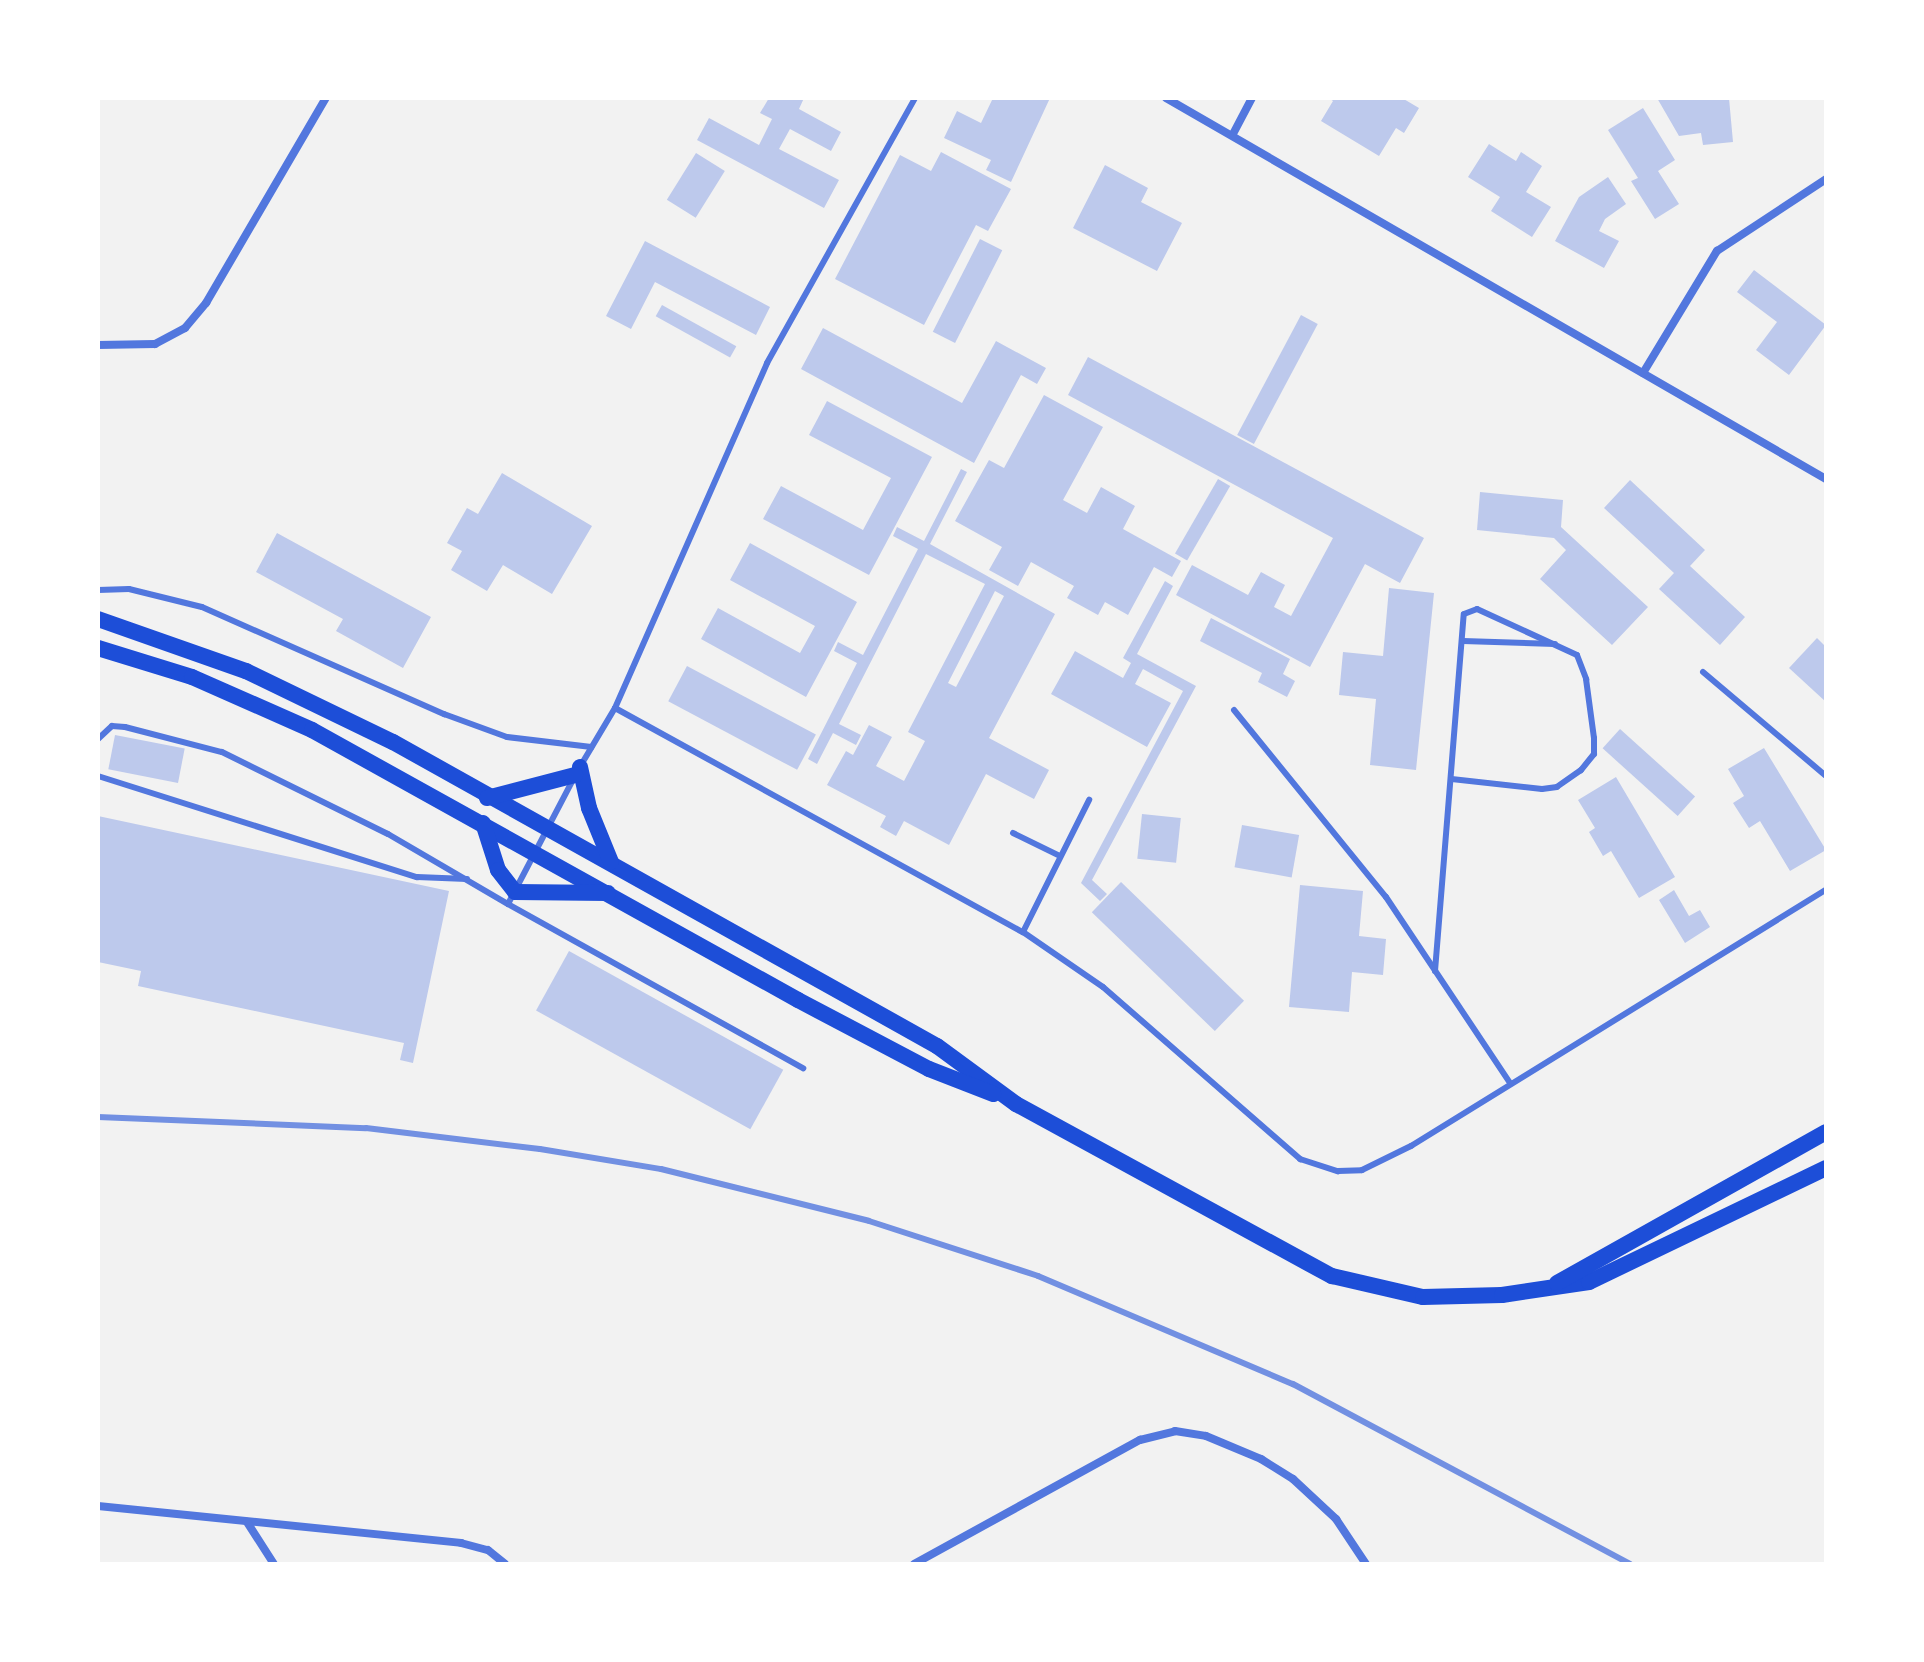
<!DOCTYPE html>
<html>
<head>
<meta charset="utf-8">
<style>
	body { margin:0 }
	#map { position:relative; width:1924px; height:1662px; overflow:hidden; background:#f2f2f2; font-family:"Space Grotesk",sans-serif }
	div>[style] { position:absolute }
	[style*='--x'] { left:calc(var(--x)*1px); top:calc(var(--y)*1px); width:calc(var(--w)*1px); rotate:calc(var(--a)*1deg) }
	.building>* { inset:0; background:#bdc9ec; transform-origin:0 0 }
	.service>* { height:6px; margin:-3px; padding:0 3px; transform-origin:3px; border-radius:3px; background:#5277de }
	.minor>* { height:8px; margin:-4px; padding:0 4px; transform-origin:4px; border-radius:4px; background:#5277de }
	.secondary>* { height:16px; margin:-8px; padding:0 8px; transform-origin:8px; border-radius:8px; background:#1d4ed8 }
	.rail>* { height:6px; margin:-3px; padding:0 3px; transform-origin:3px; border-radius:3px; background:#7290e2 }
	span { translate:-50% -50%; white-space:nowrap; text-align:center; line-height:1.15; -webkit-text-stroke:8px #fff; paint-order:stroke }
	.frame { position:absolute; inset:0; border:100px solid #fff; pointer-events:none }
</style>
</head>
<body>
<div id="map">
	<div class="building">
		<div style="clip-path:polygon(769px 98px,804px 98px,799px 109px,841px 132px,831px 151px,790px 129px,779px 149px,839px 180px,824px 208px,697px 140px,709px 118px,759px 145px,772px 119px,760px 113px)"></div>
		<div style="clip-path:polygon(993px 98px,1050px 98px,1011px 182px,986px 170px,991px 160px,944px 138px,957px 111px,981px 123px)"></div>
		<div style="clip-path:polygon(1329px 98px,1402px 98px,1419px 108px,1404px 133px,1396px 128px,1379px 156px,1321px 121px,1333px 101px)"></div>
		<div style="clip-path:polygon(1657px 98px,1729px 98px,1733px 142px,1703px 145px,1701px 133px,1679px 136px)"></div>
		<div style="clip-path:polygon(1643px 108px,1675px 160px,1658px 171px,1679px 204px,1655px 219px,1631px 181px,1638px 178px,1608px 130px)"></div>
		<div style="clip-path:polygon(1489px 144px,1516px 161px,1521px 152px,1542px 166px,1526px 192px,1551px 207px,1532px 237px,1491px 211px,1500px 197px,1468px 177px)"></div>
		<div style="clip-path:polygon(941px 152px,1011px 189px,988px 231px,976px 225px,924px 325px,835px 279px,900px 155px,931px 171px)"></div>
		<div style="left:696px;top:153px;width:34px;height:55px;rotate:32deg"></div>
		<div style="clip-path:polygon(1105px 165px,1148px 188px,1141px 202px,1182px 223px,1157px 271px,1073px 228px)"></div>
		<div style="clip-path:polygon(1608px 177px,1626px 204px,1605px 219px,1599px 231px,1619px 241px,1604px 268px,1555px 241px,1579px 197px)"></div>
		<div style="left:980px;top:239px;width:25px;height:104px;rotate:27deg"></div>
		<div style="clip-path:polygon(645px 241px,770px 307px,756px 335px,655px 282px,631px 329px,606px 316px)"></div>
		<div style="clip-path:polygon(1754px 270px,1826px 325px,1789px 375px,1756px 350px,1777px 322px,1737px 292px)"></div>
		<div style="left:662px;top:305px;width:85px;height:13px;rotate:29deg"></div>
		<div style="left:1301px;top:315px;width:19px;height:136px;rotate:28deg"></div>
		<div style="clip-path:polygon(823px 328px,962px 403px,996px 341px,1046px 368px,1037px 384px,1021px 375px,974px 463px,801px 369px)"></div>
		<div style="clip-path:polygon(1088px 357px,1424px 538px,1400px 583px,1365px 564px,1310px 667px,1176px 595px,1192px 565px,1248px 595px,1261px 572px,1285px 585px,1274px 607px,1291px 616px,1333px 538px,1068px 395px)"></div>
		<div style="clip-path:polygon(1044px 395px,1103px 427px,1063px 500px,1087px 513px,1101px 487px,1135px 506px,1123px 529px,1181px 561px,1172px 577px,1154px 567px,1128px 615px,1105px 602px,1098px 615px,1067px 598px,1074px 586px,1031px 562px,1018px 586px,989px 570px,1002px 547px,955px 521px,989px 460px,1004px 468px)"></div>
		<div style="clip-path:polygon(827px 401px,932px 457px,869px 575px,763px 519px,781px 486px,863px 530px,891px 478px,809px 435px)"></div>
		<div style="clip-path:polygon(evenodd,961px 469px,967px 472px,930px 544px,1055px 614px,989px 738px,1049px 770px,1034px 799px,986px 774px,949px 845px,904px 821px,896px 836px,880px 827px,886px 816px,827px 785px,846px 751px,853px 755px,869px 725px,892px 737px,876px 766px,904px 781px,925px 741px,908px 732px,985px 584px,926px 554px,839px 724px,861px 735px,856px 745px,833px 733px,817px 764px,808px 759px,857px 663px,834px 651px,838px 642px,863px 655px,918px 549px,893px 536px,897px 527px,924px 541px,961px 469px,995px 591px,1004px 596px,956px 687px,948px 683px,995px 591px)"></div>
		<div style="clip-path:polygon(502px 473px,592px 526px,552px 594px,503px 565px,487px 591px,451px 570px,462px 551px,447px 543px,467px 508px,478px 514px)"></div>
		<div style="left:1218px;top:479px;width:14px;height:86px;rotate:30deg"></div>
		<div style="clip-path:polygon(1630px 480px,1705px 550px,1690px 566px,1745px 617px,1720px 645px,1659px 589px,1674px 573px,1604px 508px)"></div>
		<div style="clip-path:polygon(1480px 492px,1563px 500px,1561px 527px,1648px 607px,1612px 645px,1540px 579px,1566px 550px,1554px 538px,1477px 530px)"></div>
		<div style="clip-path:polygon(277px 533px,431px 617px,403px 668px,336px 631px,343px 619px,256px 572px)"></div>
		<div style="clip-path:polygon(750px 543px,857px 602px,806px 697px,701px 639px,718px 608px,800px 653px,815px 626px,730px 580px)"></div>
		<div style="clip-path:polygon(1165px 581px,1173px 586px,1137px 654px,1196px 686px,1092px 880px,1107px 894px,1100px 901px,1081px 883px,1183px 691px,1143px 669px,1135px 684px,1171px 703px,1147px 747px,1051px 694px,1075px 651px,1123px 678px,1131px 663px,1123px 658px)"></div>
		<div style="clip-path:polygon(1389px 588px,1434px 593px,1416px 770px,1370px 765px,1376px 699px,1339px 695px,1343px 652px,1383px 656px)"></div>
		<div style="clip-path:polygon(1211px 618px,1290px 659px,1283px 674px,1295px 681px,1287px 697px,1258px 682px,1262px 673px,1200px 641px)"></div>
		<div style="clip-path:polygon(1817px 638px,1826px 647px,1826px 702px,1789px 668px)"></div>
		<div style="left:687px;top:666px;width:146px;height:40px;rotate:28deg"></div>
		<div style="left:1620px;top:729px;width:101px;height:26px;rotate:42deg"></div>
		<div style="left:115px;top:735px;width:71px;height:35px;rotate:11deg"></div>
		<div style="clip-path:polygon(1764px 748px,1826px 850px,1790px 871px,1760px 821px,1749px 828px,1733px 803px,1744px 796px,1728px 769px)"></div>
		<div style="clip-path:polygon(1616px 777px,1675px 877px,1639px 898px,1611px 851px,1603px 856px,1589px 832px,1595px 828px,1578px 800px)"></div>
		<div style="left:1142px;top:814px;width:39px;height:45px;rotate:6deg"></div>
		<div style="clip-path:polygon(98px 816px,449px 891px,413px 1063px,400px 1060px,404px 1043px,138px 986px,141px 971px,98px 962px)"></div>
		<div style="left:1242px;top:825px;width:58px;height:43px;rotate:10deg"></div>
		<div style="left:1121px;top:882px;width:171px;height:42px;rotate:44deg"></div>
		<div style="clip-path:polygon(1300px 885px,1363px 891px,1359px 936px,1386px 939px,1383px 975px,1352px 972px,1349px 1012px,1289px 1007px)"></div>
		<div style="clip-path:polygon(1674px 890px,1689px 916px,1700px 910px,1710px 927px,1685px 943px,1659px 900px)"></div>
		<div style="left:569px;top:951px;width:245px;height:68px;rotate:29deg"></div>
	</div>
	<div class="service">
		<div style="--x:98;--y:590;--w:31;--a:-2"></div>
		<div style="--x:129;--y:589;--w:75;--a:13.9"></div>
		<div style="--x:202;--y:607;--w:265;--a:23.9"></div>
		<div style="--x:444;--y:714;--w:67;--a:20.1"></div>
		<div style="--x:507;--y:737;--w:85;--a:6.8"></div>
		<div style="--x:1463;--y:641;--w:92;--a:1.9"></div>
		<div style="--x:1703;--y:672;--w:161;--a:40.2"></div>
		<div style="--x:615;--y:708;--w:465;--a:28.8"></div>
		<div style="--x:1023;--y:932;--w:97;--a:34.5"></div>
		<div style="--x:1103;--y:987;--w:262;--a:41.1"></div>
		<div style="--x:1300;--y:1159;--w:40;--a:18"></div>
		<div style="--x:1338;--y:1171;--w:24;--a:-2"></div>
		<div style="--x:1362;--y:1170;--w:55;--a:-26.1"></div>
		<div style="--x:1411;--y:1146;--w:488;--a:-31.7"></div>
		<div style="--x:1234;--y:710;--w:241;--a:50.9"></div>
		<div style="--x:1386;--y:897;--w:224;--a:56.3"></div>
		<div style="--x:98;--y:739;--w:19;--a:-43"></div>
		<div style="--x:112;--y:726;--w:13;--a:4"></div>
		<div style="--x:125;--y:727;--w:100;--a:14.5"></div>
		<div style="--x:222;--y:752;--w:185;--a:26.3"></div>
		<div style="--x:388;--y:834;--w:139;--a:30.3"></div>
		<div style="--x:508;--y:904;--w:142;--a:-62.4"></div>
		<div style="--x:581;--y:765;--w:66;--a:-59.2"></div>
		<div style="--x:615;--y:708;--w:377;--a:-66.2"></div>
		<div style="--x:767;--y:363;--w:304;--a:-60.8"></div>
		<div style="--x:98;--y:776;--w:335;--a:17.6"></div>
		<div style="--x:417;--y:877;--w:50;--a:2.3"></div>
		<div style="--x:1013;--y:833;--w:52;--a:26.1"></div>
		<div style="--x:508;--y:904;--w:338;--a:29.1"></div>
		<div style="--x:1023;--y:932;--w:148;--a:-63.4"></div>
		<div style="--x:1435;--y:971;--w:358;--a:-85.4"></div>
		<div style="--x:1464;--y:614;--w:14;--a:-21"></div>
		<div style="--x:1477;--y:609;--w:110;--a:24.7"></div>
		<div style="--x:1577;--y:655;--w:26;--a:69"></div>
		<div style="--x:1586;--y:679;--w:60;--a:82.3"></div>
		<div style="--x:1594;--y:738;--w:16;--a:90"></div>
		<div style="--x:1594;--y:754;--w:21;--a:129"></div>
		<div style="--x:1581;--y:770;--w:29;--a:145"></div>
		<div style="--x:1557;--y:787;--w:15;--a:172"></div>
		<div style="--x:1542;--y:789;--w:91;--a:-173.7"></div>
	</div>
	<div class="minor">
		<div style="--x:1166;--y:98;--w:762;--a:30"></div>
		<div style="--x:1233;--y:134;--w:41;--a:-62.2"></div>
		<div style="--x:98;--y:345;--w:57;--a:-1"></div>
		<div style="--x:155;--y:344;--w:34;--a:-28"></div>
		<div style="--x:185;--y:328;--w:33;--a:-50"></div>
		<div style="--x:206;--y:303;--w:238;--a:-59.7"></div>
		<div style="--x:1643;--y:373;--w:143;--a:-58.8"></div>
		<div style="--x:1717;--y:251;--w:131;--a:-33.4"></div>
		<div style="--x:98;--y:1506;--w:365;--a:5.8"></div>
		<div style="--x:461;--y:1543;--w:28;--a:15"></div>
		<div style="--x:488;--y:1550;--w:22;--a:39"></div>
		<div style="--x:247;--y:1522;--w:50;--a:57.3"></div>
		<div style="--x:914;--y:1564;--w:258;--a:-28.8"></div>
		<div style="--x:1140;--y:1440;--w:36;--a:-14"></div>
		<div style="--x:1175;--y:1431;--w:31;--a:9"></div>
		<div style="--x:1206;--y:1436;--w:60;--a:22.7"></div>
		<div style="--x:1261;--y:1459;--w:38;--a:32"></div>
		<div style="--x:1293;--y:1479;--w:59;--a:42.9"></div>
		<div style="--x:1336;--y:1519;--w:54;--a:56.3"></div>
	</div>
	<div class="secondary">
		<div style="--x:98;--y:619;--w:157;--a:19.4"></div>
		<div style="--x:246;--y:671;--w:163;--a:25.8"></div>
		<div style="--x:393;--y:742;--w:623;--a:29.2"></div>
		<div style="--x:937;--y:1046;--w:98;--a:36.3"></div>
		<div style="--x:1016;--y:1104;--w:360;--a:28.6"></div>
		<div style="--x:1332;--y:1276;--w:93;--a:13"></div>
		<div style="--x:1423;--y:1297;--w:79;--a:-1.5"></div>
		<div style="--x:1502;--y:1295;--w:88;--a:-8.5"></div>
		<div style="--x:1589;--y:1282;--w:263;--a:-25.7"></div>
		<div style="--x:98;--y:648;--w:98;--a:17.1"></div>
		<div style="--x:192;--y:677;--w:131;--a:23.8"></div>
		<div style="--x:312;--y:730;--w:556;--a:29.05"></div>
		<div style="--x:798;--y:1000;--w:148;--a:27.8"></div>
		<div style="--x:929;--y:1069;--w:69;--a:21.3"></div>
		<div style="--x:580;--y:767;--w:42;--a:77.6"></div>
		<div style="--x:589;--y:808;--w:58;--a:67.8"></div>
		<div style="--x:487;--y:798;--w:91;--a:-14.6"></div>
		<div style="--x:483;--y:823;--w:49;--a:72.3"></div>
		<div style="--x:498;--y:870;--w:28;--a:52"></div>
		<div style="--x:515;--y:892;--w:93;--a:0.6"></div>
		<div style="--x:1557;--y:1283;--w:308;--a:-29.3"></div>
	</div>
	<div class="rail">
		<div style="--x:98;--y:1117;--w:268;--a:2.4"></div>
		<div style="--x:366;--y:1128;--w:175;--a:6.9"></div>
		<div style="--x:540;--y:1149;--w:123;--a:9.4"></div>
		<div style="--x:661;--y:1169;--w:214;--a:14"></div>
		<div style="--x:869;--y:1221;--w:178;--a:18"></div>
		<div style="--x:1038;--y:1276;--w:277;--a:23"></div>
		<div style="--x:1293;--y:1384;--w:382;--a:28.1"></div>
	</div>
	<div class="frame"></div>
</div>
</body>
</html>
